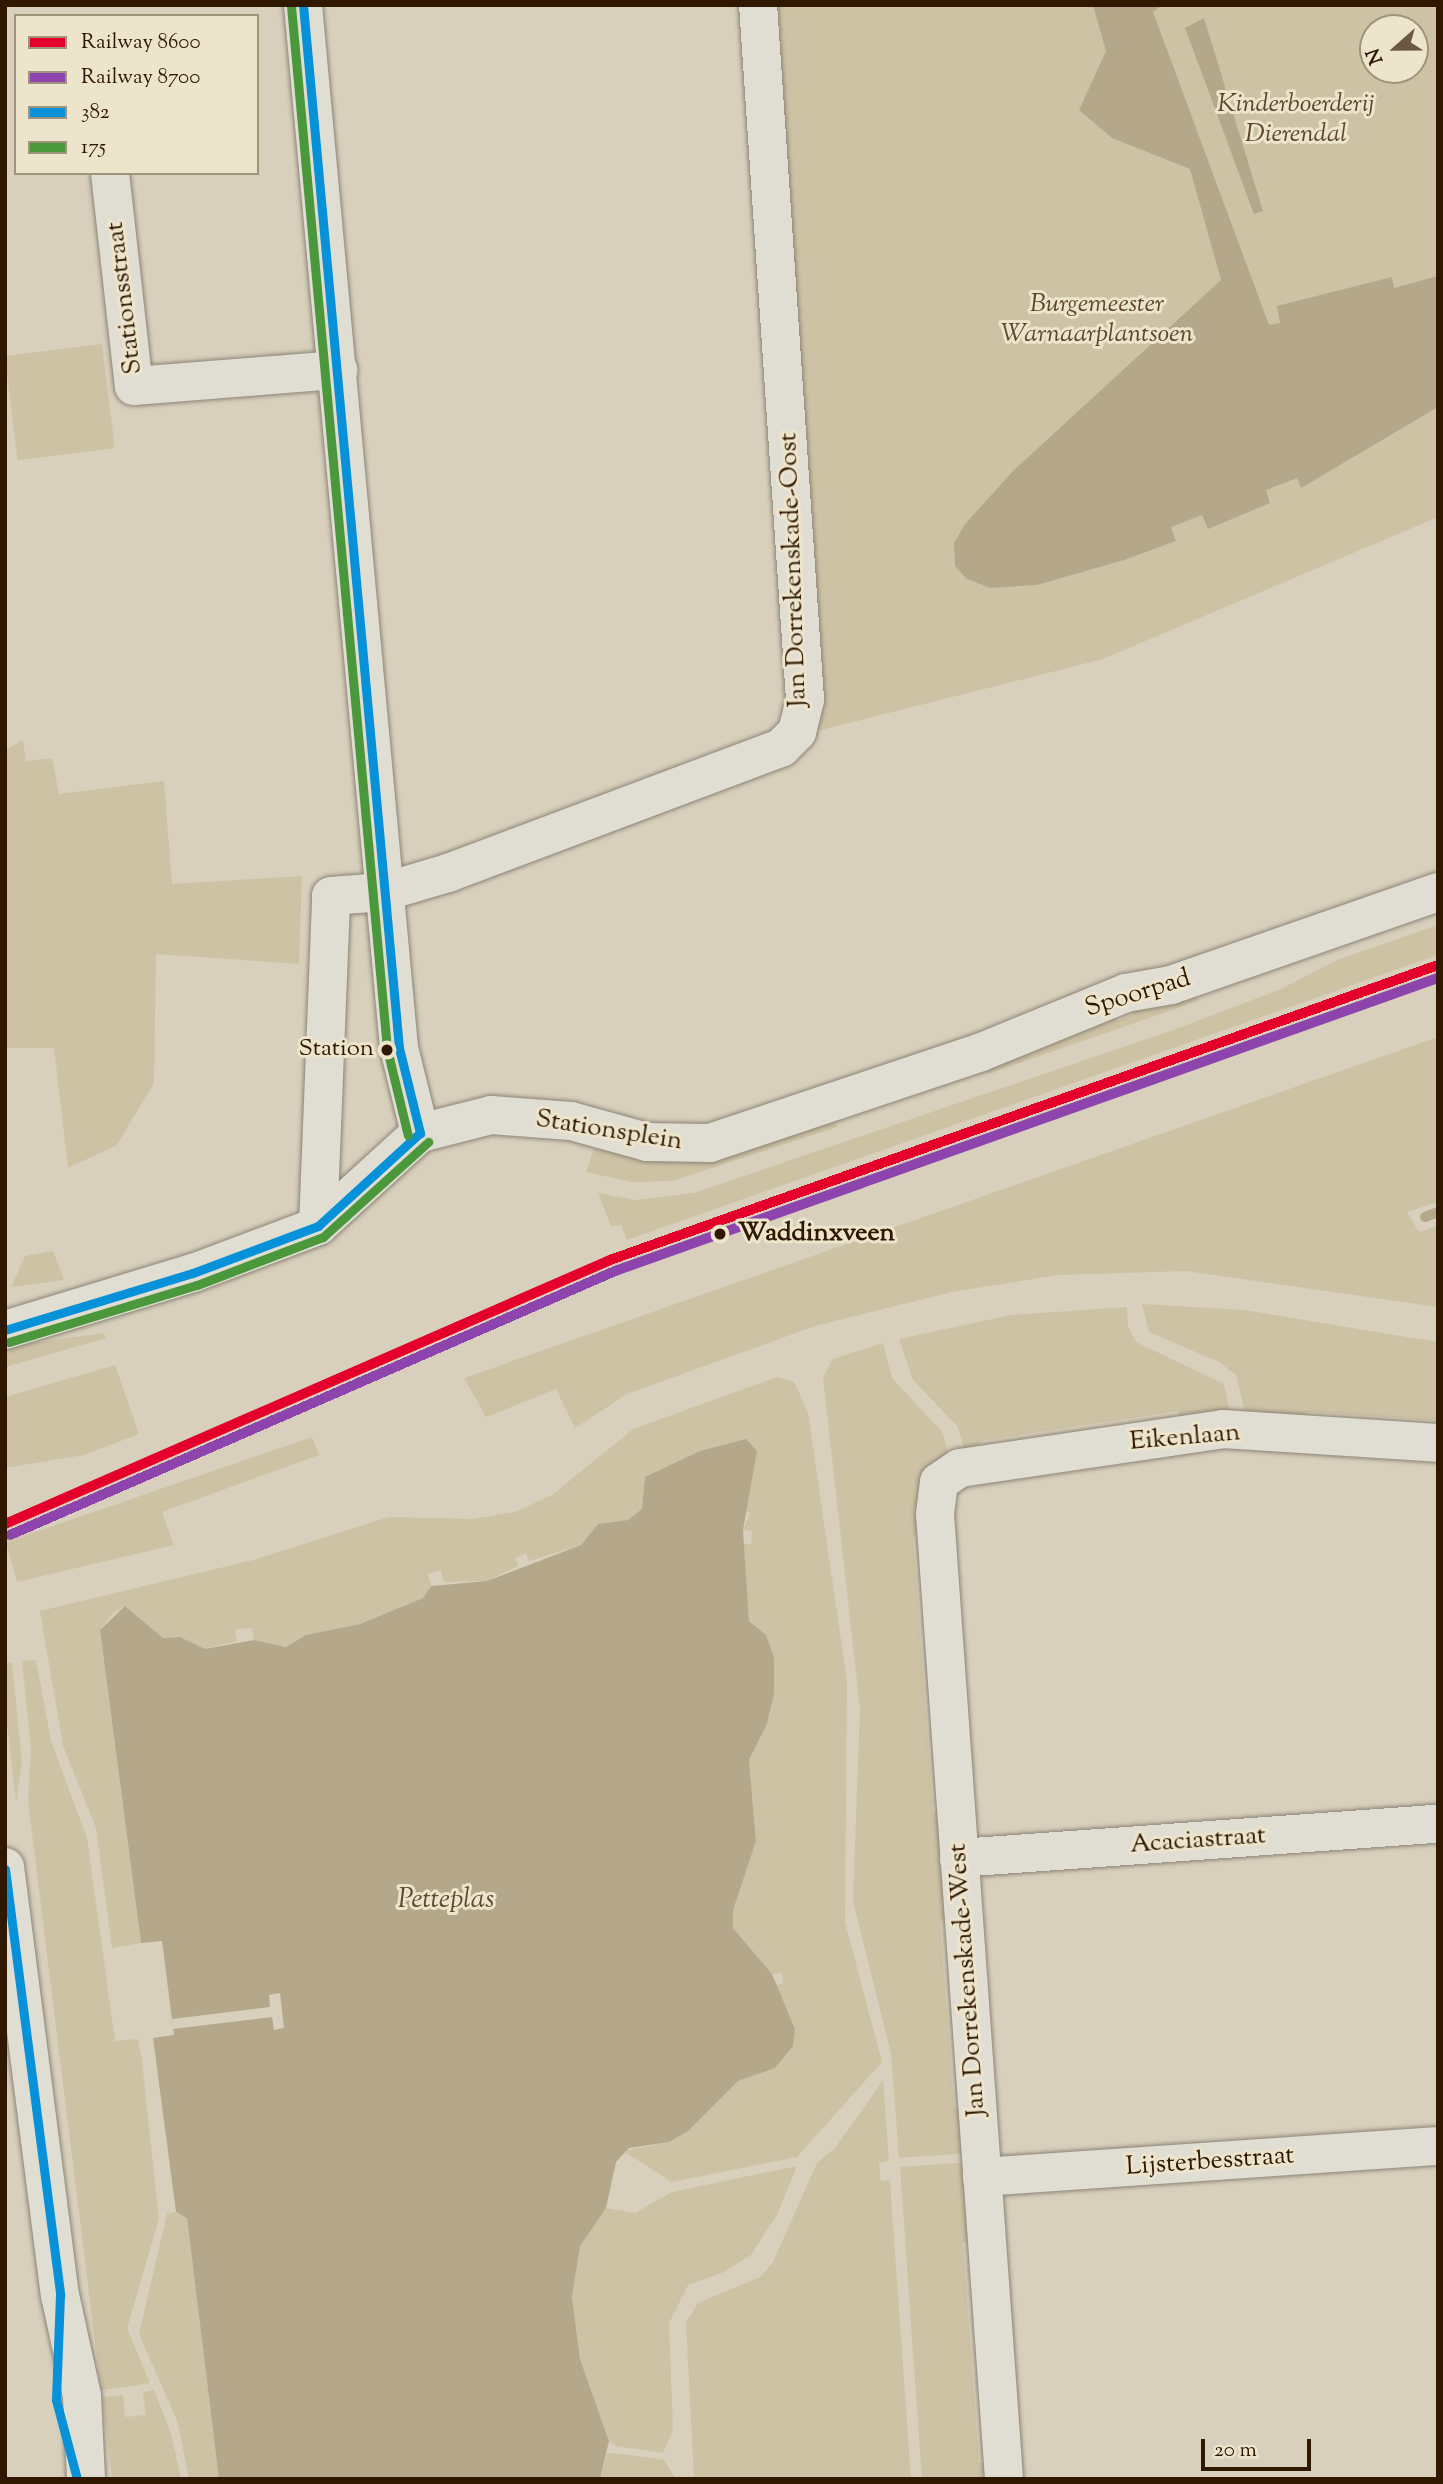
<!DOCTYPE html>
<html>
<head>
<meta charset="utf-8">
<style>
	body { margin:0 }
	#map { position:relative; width:1443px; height:2484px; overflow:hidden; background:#d8d0bc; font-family:"Sorts Mill Goudy",serif }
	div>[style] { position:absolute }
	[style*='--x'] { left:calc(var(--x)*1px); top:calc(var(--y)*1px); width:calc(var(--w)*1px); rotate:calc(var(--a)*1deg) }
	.green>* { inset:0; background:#cec2a5; transform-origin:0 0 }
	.water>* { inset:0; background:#b5a78a }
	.pier>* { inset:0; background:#d8d0bc }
	.stream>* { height:10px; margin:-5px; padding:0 5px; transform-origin:5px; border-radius:5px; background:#b5a78a }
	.roads { filter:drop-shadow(0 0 2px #8c8476) drop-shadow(0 0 2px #8c8476) }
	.minor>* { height:38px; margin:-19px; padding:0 19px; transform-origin:19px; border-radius:19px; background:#e0ddd3 }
	.bus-1>* { height:9px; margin:-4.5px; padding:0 4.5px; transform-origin:4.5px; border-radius:4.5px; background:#0791d9 }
	.bus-2>* { height:9px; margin:-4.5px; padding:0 4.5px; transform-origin:4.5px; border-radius:4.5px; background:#4b983c }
	.rail-1>* { height:10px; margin:-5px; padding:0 5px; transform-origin:5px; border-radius:5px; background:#e4002b }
	.rail-2>* { height:10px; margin:-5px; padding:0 5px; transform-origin:5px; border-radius:5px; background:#8e44ad }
	.dots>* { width:19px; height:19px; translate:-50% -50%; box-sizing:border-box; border:4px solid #ede4cc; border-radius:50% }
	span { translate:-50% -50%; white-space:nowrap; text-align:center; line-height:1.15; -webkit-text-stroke:6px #ede4cc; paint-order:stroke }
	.bus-label { font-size:24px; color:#301700 }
	.right { translate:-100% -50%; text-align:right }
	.park-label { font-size:26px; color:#5d472c; font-style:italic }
	.street-label { font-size:26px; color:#301700 }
	.stop-label { font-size:26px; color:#301700; font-weight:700 }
	.left { translate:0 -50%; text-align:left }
	.water-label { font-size:28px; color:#5f492f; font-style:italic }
	.frame { position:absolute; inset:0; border:7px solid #301700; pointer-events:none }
	.legend { position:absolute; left:14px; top:14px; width:245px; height:161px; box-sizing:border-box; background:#ede4cc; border:2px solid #a1927a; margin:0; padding:9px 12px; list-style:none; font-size:21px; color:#301700 }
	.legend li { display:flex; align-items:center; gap:14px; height:35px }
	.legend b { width:35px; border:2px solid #a1927a }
	.north { position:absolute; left:1359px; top:14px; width:70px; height:70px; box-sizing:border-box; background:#ede4cc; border:2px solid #a1927a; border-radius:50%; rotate:249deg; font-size:19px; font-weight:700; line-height:28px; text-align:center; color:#301700 }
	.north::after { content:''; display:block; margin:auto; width:24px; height:32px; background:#6b5842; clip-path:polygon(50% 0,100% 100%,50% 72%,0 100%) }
	.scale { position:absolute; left:1201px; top:2439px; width:110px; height:32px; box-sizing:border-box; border:4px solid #301700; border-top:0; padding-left:9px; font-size:21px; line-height:24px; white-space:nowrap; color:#301700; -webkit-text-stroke:5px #ede4cc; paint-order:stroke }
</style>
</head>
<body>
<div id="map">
	<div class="green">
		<div style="clip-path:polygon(evenodd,762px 5px,1438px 5px,1438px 517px,1103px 659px,817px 731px,762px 5px,1373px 28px,1415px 28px,1415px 70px,1373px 70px,1373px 28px)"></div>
		<div style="left:102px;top:344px;width:105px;height:98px;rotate:83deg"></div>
		<div style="clip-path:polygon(23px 740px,26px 761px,52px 758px,59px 794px,164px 781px,172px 884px,302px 876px,299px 964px,156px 954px,154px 1083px,117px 1145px,68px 1168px,54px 1048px,5px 1048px,5px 750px)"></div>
		<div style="clip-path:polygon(1438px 925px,1438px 955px,627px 1240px,621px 1225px,611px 1226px,598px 1193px,635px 1200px,694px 1193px,1176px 1029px,1281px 989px,1337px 960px)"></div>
		<div style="clip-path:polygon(1195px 992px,1198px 1001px,988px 1074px,985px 1066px,1111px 1007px,1117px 1021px,1133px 1015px,1128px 1001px)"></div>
		<div style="clip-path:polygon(1438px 1037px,1438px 1202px,1407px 1212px,1419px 1232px,1438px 1226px,1438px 1307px,1186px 1271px,1058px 1275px,952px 1292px,815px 1326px,627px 1394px,575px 1428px,556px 1389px,486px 1417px,464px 1378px)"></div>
		<div style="clip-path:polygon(834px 1117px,837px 1127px,672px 1181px,632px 1182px,586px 1172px,594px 1149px,676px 1162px)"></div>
		<div style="clip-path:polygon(53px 1251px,64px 1280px,11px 1287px,25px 1256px)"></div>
		<div style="clip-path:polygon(1142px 1304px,1245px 1310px,1438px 1342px,1438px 1420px,1307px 1412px,1305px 1425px,1247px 1421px,1236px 1375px,1219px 1362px,1149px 1332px)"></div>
		<div style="clip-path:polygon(1127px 1307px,1128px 1326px,1136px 1342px,1224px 1384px,1231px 1420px,1181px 1423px,1179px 1411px,980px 1441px,982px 1454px,966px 1457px,958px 1427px,913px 1380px,899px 1339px,1011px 1315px)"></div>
		<div style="clip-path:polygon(104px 1333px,106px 1338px,5px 1367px,5px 1350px,18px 1345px)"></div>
		<div style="clip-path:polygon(883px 1343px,892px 1378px,943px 1433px,950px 1461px,926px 1535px,913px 1537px,933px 1813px,946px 1812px,954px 1919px,940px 1921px,954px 2108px,967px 2107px,970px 2153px,899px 2158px,891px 2054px,853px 1901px,860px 1708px,823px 1377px,833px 1359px)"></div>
		<div style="clip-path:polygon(115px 1365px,139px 1434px,84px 1455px,5px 1468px,5px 1397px)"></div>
		<div style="clip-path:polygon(777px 1377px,794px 1382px,808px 1412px,847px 1682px,845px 1922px,882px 2062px,797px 2157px,672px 2182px,623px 2151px,669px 2142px,738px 2081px,764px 2071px,788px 2011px,772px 1985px,783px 1984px,782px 1973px,772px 1974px,733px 1928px,732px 1910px,756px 1841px,749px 1760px,767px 1724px,774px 1694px,774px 1657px,766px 1635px,749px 1621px,743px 1544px,751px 1544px,752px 1531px,743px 1530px,750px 1513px,645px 1477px,643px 1509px,628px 1520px,598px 1524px,581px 1545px,529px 1561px,526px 1553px,515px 1558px,518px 1566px,487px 1581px,444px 1582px,441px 1570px,428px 1574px,431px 1586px,423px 1598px,360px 1624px,306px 1635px,286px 1647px,254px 1640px,252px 1628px,235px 1629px,237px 1641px,205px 1649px,180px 1637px,163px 1638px,125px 1606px,113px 1613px,100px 1630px,141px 1943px,112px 1948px,96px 1828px,63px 1746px,40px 1611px,253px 1560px,389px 1517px,473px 1519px,515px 1512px,552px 1495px,633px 1429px)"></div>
		<div style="clip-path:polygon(312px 1437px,319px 1455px,162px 1512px,174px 1545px,17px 1582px,6px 1542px)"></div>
		<div style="clip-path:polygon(36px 1660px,51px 1741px,87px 1838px,115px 2041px,138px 2039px,142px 2061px,159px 2219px,127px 2328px,150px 2383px,125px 2387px,101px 2390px,28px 1801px,31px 1749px,22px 1661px)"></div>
		<div style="clip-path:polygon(12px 1662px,22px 1762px,16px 1803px,5px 1706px,5px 1663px)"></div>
		<div style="clip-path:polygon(883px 2080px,889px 2161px,879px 2163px,881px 2181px,890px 2180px,911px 2479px,694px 2479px,686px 2322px,698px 2303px,760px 2277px,773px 2262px,817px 2163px,836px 2147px)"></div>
		<div style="clip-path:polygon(971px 2162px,976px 2241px,963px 2242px,979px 2463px,992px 2462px,993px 2479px,922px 2479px,900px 2167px)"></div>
		<div style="clip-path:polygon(797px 2166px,777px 2215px,751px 2255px,724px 2272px,688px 2285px,669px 2323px,673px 2430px,663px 2453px,616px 2446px,609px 2441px,580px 2359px,572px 2297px,580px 2246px,593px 2221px,606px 2208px,635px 2213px,672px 2192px)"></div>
		<div style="clip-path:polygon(176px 2212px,187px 2217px,219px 2479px,189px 2479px,178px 2423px,139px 2334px,167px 2214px)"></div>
		<div style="clip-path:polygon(154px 2390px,171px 2433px,181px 2479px,112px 2479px,102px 2397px,123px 2395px,125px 2417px,146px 2415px,143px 2392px)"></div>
		<div style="clip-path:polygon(615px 2453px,664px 2460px,676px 2479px,600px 2479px,607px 2454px)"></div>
	</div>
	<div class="water">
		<div style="clip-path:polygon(1093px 5px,1162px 5px,1153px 12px,1269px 325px,1280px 323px,1277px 306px,1392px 277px,1394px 288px,1438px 276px,1438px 407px,1301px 488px,1297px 478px,1266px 490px,1270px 503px,1208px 529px,1202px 515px,1171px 527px,1176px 541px,1124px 560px,1037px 585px,990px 588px,967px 579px,955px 566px,954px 543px,965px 524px,1014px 470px,1221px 280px,1190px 169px,1112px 138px,1079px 110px,1106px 51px)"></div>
		<div style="clip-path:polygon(1204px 18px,1263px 211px,1254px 214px,1185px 28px)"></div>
		<div style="clip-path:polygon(746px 1439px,757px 1451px,743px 1530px,749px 1621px,766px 1635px,774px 1657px,774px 1694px,767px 1724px,749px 1760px,756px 1841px,733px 1910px,733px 1928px,772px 1974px,795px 2029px,793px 2046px,775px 2068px,738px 2081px,688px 2131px,669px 2142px,629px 2148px,616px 2162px,606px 2208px,580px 2246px,572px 2297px,580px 2359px,609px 2441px,600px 2479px,219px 2479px,187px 2218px,176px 2212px,153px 2038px,174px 2035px,162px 1941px,141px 1943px,100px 1630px,125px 1606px,163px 1638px,180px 1637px,205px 1649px,254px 1640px,286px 1647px,306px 1635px,360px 1624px,423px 1598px,431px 1586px,487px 1581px,581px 1545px,598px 1524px,628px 1520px,642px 1509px,645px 1477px,700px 1451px)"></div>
	</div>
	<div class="pier">
		<div style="clip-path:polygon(280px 1993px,284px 2028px,274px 2030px,272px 2017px,173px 2029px,172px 2019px,270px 2007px,269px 1995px)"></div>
	</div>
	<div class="stream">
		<div style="--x:1425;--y:1217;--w:14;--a:-21"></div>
	</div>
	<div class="roads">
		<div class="minor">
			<div style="--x:303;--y:5;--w:1047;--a:84.74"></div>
			<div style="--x:399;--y:1048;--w:88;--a:76.1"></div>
			<div style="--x:110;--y:173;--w:214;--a:83.6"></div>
			<div style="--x:134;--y:386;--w:205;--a:-4.5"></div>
			<div style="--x:318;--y:1226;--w:330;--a:-87.7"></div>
			<div style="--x:331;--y:896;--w:53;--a:-4.3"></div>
			<div style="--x:384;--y:892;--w:67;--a:-16.5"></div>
			<div style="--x:448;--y:873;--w:356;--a:-20.6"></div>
			<div style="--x:781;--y:748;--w:23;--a:-45"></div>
			<div style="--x:797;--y:732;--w:34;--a:-76"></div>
			<div style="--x:805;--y:699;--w:696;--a:-93.87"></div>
			<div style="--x:5;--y:1330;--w:196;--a:-16.9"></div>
			<div style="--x:193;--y:1273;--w:134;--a:-20.6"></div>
			<div style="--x:318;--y:1226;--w:138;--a:-42.4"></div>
			<div style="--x:420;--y:1133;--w:73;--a:-14.2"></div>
			<div style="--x:491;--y:1115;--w:80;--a:4.3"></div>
			<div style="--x:571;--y:1121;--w:79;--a:15.4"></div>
			<div style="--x:647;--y:1142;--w:63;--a:0.9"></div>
			<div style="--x:710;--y:1143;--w:284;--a:-18.5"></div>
			<div style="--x:979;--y:1053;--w:159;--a:-22.2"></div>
			<div style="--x:1126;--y:993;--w:46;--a:-10.1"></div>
			<div style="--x:1171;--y:985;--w:283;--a:-19.2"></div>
			<div style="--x:959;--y:1858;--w:480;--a:-4.1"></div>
			<div style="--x:5;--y:1867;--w:432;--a:82.7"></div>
			<div style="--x:60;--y:2295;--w:103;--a:77.7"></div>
			<div style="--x:82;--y:2396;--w:83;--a:87.2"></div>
			<div style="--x:982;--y:2177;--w:457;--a:-3.9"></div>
			<div style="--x:1004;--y:2479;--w:967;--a:-94.09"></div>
			<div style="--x:935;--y:1514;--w:32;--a:-83"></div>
			<div style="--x:939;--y:1482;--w:25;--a:-34"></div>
			<div style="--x:960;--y:1468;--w:266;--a:-8.4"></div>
			<div style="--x:1223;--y:1429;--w:215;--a:3.7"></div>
		</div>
	</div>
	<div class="bus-1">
		<div style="--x:303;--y:5;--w:1047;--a:84.74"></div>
		<div style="--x:399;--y:1048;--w:88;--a:76.1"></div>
		<div style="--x:5;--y:1330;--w:196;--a:-16.9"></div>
		<div style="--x:193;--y:1273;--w:134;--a:-20.6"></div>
		<div style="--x:318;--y:1226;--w:138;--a:-42.4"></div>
		<div style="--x:5;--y:1869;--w:430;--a:82.6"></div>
		<div style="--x:60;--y:2295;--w:105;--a:92.2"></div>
		<div style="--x:56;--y:2400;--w:82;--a:75.1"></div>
	</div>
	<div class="bus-2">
		<div style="--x:291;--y:6;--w:1047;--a:84.74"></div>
		<div style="--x:387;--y:1049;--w:89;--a:76.4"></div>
		<div style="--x:9;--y:1342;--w:196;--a:-16.9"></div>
		<div style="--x:197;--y:1285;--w:135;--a:-20.9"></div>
		<div style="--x:323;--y:1237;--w:142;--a:-42.1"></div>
	</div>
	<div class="rail-1">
		<div style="--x:5;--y:1524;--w:660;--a:-23.57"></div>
		<div style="--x:610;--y:1260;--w:879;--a:-19.61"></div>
	</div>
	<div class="rail-2">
		<div style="--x:10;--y:1535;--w:660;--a:-23.57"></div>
		<div style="--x:615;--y:1271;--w:874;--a:-19.6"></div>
	</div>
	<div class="dots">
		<div style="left:387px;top:1050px;background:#301700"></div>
		<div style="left:720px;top:1234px;background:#301700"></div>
	</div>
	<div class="bus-label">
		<span class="right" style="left:374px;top:1050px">Station</span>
	</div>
	<div class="park-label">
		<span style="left:1296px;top:120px">Kinderboerderij<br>Dierendal</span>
		<span style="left:1097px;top:320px">Burgemeester<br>Warnaarplantsoen</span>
	</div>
	<div class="street-label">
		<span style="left:125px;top:298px;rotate:-97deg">Stationsstraat</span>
		<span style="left:794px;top:570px;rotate:-92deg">Jan Dorrekenskade-Oost</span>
		<span style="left:1138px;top:994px;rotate:-17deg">Spoorpad</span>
		<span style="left:609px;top:1131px;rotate:9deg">Stationsplein</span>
		<span style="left:1185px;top:1438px;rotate:-5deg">Eikenlaan</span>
		<span style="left:1198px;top:1841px;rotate:-4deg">Acaciastraat</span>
		<span style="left:968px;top:1980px;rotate:-94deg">Jan Dorrekenskade-West</span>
		<span style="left:1210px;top:2162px;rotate:-4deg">Lijsterbesstraat</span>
	</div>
	<div class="stop-label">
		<span class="left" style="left:738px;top:1234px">Waddinxveen</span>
	</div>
	<div class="water-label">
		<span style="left:446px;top:1900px">Petteplas</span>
	</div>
	<div class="frame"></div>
	<ul class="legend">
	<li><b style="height:9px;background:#e4002b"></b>Railway 8600</li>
	<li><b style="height:9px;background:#8e44ad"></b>Railway 8700</li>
	<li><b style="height:9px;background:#0791d9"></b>382</li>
	<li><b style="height:9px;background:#4b983c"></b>175</li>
	</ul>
	<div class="north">N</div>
	<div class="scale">20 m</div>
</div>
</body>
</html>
